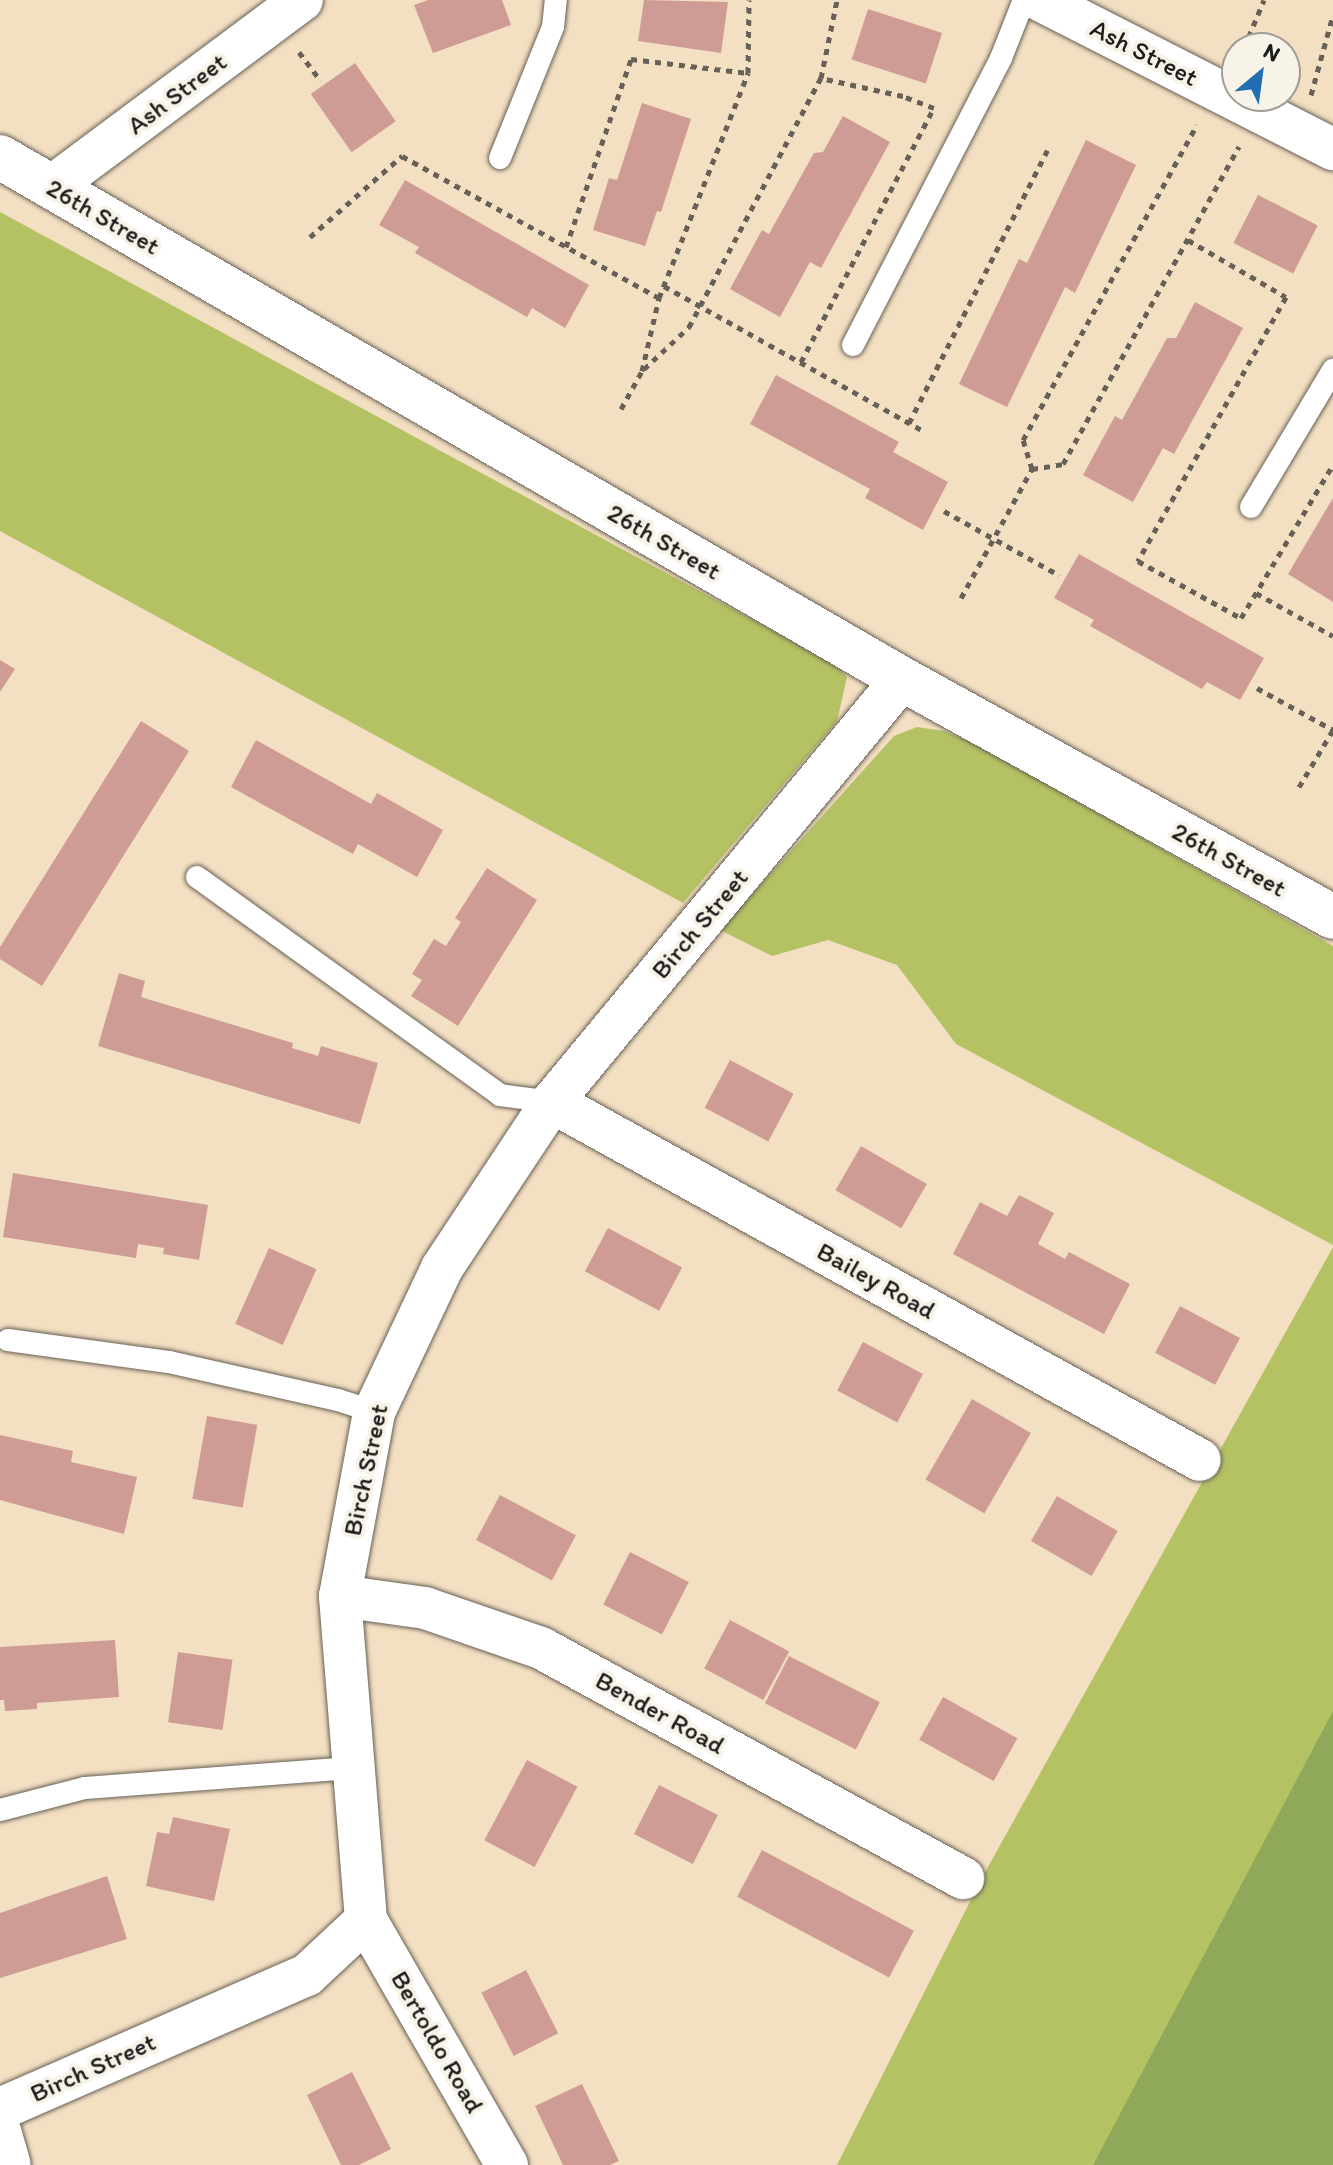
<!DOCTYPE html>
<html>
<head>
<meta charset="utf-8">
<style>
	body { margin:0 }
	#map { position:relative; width:1333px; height:2165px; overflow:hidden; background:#f3dfc2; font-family:Itim,sans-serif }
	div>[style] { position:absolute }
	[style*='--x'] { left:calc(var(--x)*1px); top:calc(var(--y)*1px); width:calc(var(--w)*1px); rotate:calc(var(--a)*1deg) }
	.green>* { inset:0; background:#b5c264 }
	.forest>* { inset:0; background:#90a85a }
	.building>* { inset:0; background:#cf9c95; transform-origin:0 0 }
	.path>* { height:5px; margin-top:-2.5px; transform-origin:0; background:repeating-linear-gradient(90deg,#676056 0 6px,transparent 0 12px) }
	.roads { filter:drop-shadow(0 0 2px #676056) drop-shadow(0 0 2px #676056) }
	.service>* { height:22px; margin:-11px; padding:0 11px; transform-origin:11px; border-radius:11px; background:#fff }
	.minor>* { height:42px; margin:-21px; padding:0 21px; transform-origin:21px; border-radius:21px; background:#fff }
	.tertiary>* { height:44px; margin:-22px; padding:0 22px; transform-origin:22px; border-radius:22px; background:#fff }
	span { translate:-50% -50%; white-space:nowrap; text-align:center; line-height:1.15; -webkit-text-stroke:8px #f7f3e8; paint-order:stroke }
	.street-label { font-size:26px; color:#1c1c1c }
	.north { position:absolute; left:1221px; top:32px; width:80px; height:80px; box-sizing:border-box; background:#f7f3e8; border:2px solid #9f9d96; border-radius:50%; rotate:29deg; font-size:22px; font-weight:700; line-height:32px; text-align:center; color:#1c1c1c }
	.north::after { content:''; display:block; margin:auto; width:28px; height:36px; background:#1f6fb2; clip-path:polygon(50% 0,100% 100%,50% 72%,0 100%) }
</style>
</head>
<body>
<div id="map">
	<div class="green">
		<div style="clip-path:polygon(0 212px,834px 664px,847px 677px,837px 721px,683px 903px,0 531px)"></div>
		<div style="clip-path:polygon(917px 727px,944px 731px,980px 746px,1333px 946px,1333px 1245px,956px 1044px,897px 965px,828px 940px,772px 956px,720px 930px,894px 736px)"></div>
		<div style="clip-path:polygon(1333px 1247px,1333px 2165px,837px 2165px,984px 1874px)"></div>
	</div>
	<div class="forest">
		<div style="clip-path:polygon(1333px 1711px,1333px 2165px,1093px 2165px)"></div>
	</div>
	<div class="building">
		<div style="clip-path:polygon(428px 0,502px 0,511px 25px,433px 53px,414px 5px)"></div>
		<div style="clip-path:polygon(644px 0,728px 2px,721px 53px,638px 41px)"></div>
		<div style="left:868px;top:9px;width:78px;height:53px;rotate:18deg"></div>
		<div style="left:355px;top:63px;width:71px;height:54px;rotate:55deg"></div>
		<div style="clip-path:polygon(642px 103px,691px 119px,661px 212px,657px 211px,645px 246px,593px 230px,609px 178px,617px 180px)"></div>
		<div style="clip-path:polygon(843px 116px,890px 142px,821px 268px,810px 262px,780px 317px,730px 289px,762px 230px,769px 234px,814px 153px,823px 152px)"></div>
		<div style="clip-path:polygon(1086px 140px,1136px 165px,1075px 293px,1065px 287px,1007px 407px,959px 384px,1019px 259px,1027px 263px)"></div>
		<div style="clip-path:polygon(405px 180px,589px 285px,565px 328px,532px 308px,527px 317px,415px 253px,419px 247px,379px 225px)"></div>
		<div style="left:1258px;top:195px;width:67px;height:54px;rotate:27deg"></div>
		<div style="clip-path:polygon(1195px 302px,1243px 328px,1174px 454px,1163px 448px,1133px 502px,1083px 475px,1115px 416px,1122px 420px,1167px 338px,1176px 338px)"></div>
		<div style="clip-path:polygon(776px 375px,899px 442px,893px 452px,948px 482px,923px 530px,865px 498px,870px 489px,750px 424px)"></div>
		<div style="clip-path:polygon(1333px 498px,1333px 602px,1288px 574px)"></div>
		<div style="clip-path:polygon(1079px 554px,1264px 658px,1240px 700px,1207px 682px,1202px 689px,1090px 626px,1094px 620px,1054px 598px)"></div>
		<div style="clip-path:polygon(0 660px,15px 669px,0 692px)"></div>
		<div style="clip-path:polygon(141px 721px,189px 751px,42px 986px,0 959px,0 947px)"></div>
		<div style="clip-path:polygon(256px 740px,371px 804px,377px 793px,443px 830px,417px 877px,358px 844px,353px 854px,231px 787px)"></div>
		<div style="clip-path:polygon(487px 868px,537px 900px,458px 1026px,411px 996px,422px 980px,412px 974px,434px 939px,446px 946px,461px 922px,455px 918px)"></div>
		<div style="clip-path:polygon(119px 973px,145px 981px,141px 997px,293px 1043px,292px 1048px,318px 1056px,321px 1046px,378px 1063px,360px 1124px,98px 1046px)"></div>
		<div style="left:730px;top:1060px;width:72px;height:54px;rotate:28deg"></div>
		<div style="left:861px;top:1146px;width:76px;height:51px;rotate:30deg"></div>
		<div style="clip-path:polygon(13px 1173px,208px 1205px,199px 1260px,163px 1254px,164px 1248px,138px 1244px,136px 1258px,3px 1237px)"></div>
		<div style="clip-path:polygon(1019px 1195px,1054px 1213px,1038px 1244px,1065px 1259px,1069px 1252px,1130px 1284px,1104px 1334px,953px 1254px,980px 1202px,1007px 1216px)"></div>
		<div style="left:608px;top:1228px;width:84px;height:49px;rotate:28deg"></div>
		<div style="left:269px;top:1248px;width:52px;height:83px;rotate:24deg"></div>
		<div style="left:1180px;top:1306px;width:68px;height:53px;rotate:28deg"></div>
		<div style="left:863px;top:1342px;width:68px;height:55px;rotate:28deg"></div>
		<div style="left:972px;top:1399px;width:68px;height:93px;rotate:30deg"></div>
		<div style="left:207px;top:1416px;width:51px;height:84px;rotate:10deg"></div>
		<div style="clip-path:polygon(0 1435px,73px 1451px,71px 1462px,137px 1477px,124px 1534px,0 1500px)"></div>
		<div style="left:500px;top:1495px;width:86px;height:51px;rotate:28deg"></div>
		<div style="left:1057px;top:1496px;width:70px;height:52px;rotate:30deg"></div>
		<div style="left:630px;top:1552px;width:66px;height:59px;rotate:27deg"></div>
		<div style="left:730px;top:1620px;width:67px;height:55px;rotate:28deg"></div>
		<div style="clip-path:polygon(115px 1640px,119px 1697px,37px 1703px,37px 1709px,5px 1711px,4px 1700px,0 1700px,0 1647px)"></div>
		<div style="left:178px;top:1652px;width:55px;height:71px;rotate:8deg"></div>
		<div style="left:789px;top:1656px;width:102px;height:53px;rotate:27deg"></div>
		<div style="left:943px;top:1697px;width:85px;height:49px;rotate:29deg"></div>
		<div style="left:527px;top:1760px;width:57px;height:91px;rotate:28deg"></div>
		<div style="left:659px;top:1785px;width:66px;height:55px;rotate:27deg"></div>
		<div style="clip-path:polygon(173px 1817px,230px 1829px,214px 1901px,146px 1886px,157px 1832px,169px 1834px)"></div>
		<div style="left:762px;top:1850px;width:172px;height:53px;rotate:28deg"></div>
		<div style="clip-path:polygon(107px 1876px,127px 1939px,0 1978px,0 1913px)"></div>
		<div style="left:526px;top:1970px;width:71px;height:50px;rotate:63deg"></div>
		<div style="clip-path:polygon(352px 2072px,391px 2149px,359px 2165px,341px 2165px,307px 2095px)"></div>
		<div style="clip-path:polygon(582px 2084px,619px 2161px,610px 2165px,563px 2165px,535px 2106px)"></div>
	</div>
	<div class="path">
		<div style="--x:1244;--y:48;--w:52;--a:-67.4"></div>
		<div style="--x:299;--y:52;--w:36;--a:53"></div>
		<div style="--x:1311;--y:95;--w:83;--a:-74.6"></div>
		<div style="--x:310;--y:237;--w:123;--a:-41.4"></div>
		<div style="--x:402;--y:156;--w:294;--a:28.9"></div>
		<div style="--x:1188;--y:240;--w:113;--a:30.2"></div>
		<div style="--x:1286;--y:297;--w:303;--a:119.3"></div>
		<div style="--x:1138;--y:561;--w:118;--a:29"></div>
		<div style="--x:1241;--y:618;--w:179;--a:-59"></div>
		<div style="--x:566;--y:247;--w:199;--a:-70.9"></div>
		<div style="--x:631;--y:59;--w:118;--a:6.8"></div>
		<div style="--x:664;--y:286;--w:299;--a:29.2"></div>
		<div style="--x:801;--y:362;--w:287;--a:-62.4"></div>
		<div style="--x:934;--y:108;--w:33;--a:-159"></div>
		<div style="--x:903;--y:96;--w:84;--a:-167.6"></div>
		<div style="--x:644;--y:369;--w:62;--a:-43"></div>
		<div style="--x:689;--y:327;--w:282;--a:-62.1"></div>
		<div style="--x:821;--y:78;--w:80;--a:-78.4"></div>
		<div style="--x:621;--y:409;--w:43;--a:-61.1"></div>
		<div style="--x:642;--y:371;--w:75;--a:-76.9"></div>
		<div style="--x:659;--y:298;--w:242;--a:-68.4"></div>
		<div style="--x:748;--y:73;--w:73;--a:-89.2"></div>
		<div style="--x:909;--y:423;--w:312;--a:-63.1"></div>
		<div style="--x:1032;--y:469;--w:31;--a:-9"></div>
		<div style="--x:1063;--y:464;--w:363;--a:-61"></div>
		<div style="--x:944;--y:511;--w:132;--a:29.1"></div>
		<div style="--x:1256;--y:593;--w:88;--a:29.2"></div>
		<div style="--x:961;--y:598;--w:147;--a:-61.2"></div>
		<div style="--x:1032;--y:469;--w:30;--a:-107"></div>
		<div style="--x:1023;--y:440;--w:360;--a:-61.1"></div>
		<div style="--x:1257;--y:688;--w:87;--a:28.9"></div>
		<div style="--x:1299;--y:787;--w:66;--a:-59.2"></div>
	</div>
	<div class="roads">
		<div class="service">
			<div style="--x:500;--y:158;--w:141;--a:-68"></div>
			<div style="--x:553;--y:27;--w:27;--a:-84"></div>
			<div style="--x:853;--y:345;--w:323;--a:-62.7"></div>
			<div style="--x:1001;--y:58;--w:62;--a:-68.4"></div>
			<div style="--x:1251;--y:507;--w:160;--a:-59.1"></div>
			<div style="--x:197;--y:877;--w:373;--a:35.7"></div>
			<div style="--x:500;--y:1095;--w:52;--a:7.7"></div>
			<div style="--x:8;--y:1340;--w:162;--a:7.8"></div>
			<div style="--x:169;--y:1362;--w:173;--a:12.7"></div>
			<div style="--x:338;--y:1400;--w:38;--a:18"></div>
			<div style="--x:0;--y:1810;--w:88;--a:-14.5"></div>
			<div style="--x:85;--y:1788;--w:270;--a:-4.3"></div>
		</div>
		<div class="minor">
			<div style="--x:1040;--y:0;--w:329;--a:27"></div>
			<div style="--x:51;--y:187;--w:313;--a:-36.7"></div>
			<div style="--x:552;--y:1102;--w:740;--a:28.92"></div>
			<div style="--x:340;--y:1596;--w:86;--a:8"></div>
			<div style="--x:425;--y:1608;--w:123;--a:19"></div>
			<div style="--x:541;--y:1648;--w:481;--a:28.6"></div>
			<div style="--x:0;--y:2109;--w:335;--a:-23.6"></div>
			<div style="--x:307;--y:1975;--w:81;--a:-43"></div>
			<div style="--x:0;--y:2131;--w:35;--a:74"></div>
			<div style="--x:507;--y:2165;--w:283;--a:-119.9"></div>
			<div style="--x:366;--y:1920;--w:325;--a:-94.6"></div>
			<div style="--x:340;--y:1596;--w:187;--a:-79.5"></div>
			<div style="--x:374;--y:1412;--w:159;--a:-64.7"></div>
			<div style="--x:442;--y:1268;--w:199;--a:-56.5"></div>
			<div style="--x:552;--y:1102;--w:549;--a:-50.39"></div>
		</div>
		<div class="tertiary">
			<div style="--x:0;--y:157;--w:1042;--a:30.06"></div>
			<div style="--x:902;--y:679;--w:492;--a:28.9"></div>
		</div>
	</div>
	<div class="street-label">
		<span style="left:1144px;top:53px;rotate:27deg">Ash Street</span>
		<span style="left:177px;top:94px;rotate:-37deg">Ash Street</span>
		<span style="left:103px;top:217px;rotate:30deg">26th Street</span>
		<span style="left:664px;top:542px;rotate:30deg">26th Street</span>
		<span style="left:1229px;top:860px;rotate:29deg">26th Street</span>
		<span style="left:700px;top:924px;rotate:-50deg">Birch Street</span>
		<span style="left:876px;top:1281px;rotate:29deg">Bailey Road</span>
		<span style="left:366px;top:1470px;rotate:-78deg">Birch Street</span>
		<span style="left:660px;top:1713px;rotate:29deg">Bender Road</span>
		<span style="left:437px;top:2042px;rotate:60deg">Bertoldo Road</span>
		<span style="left:93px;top:2068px;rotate:-24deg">Birch Street</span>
	</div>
	<div class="north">N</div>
</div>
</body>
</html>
